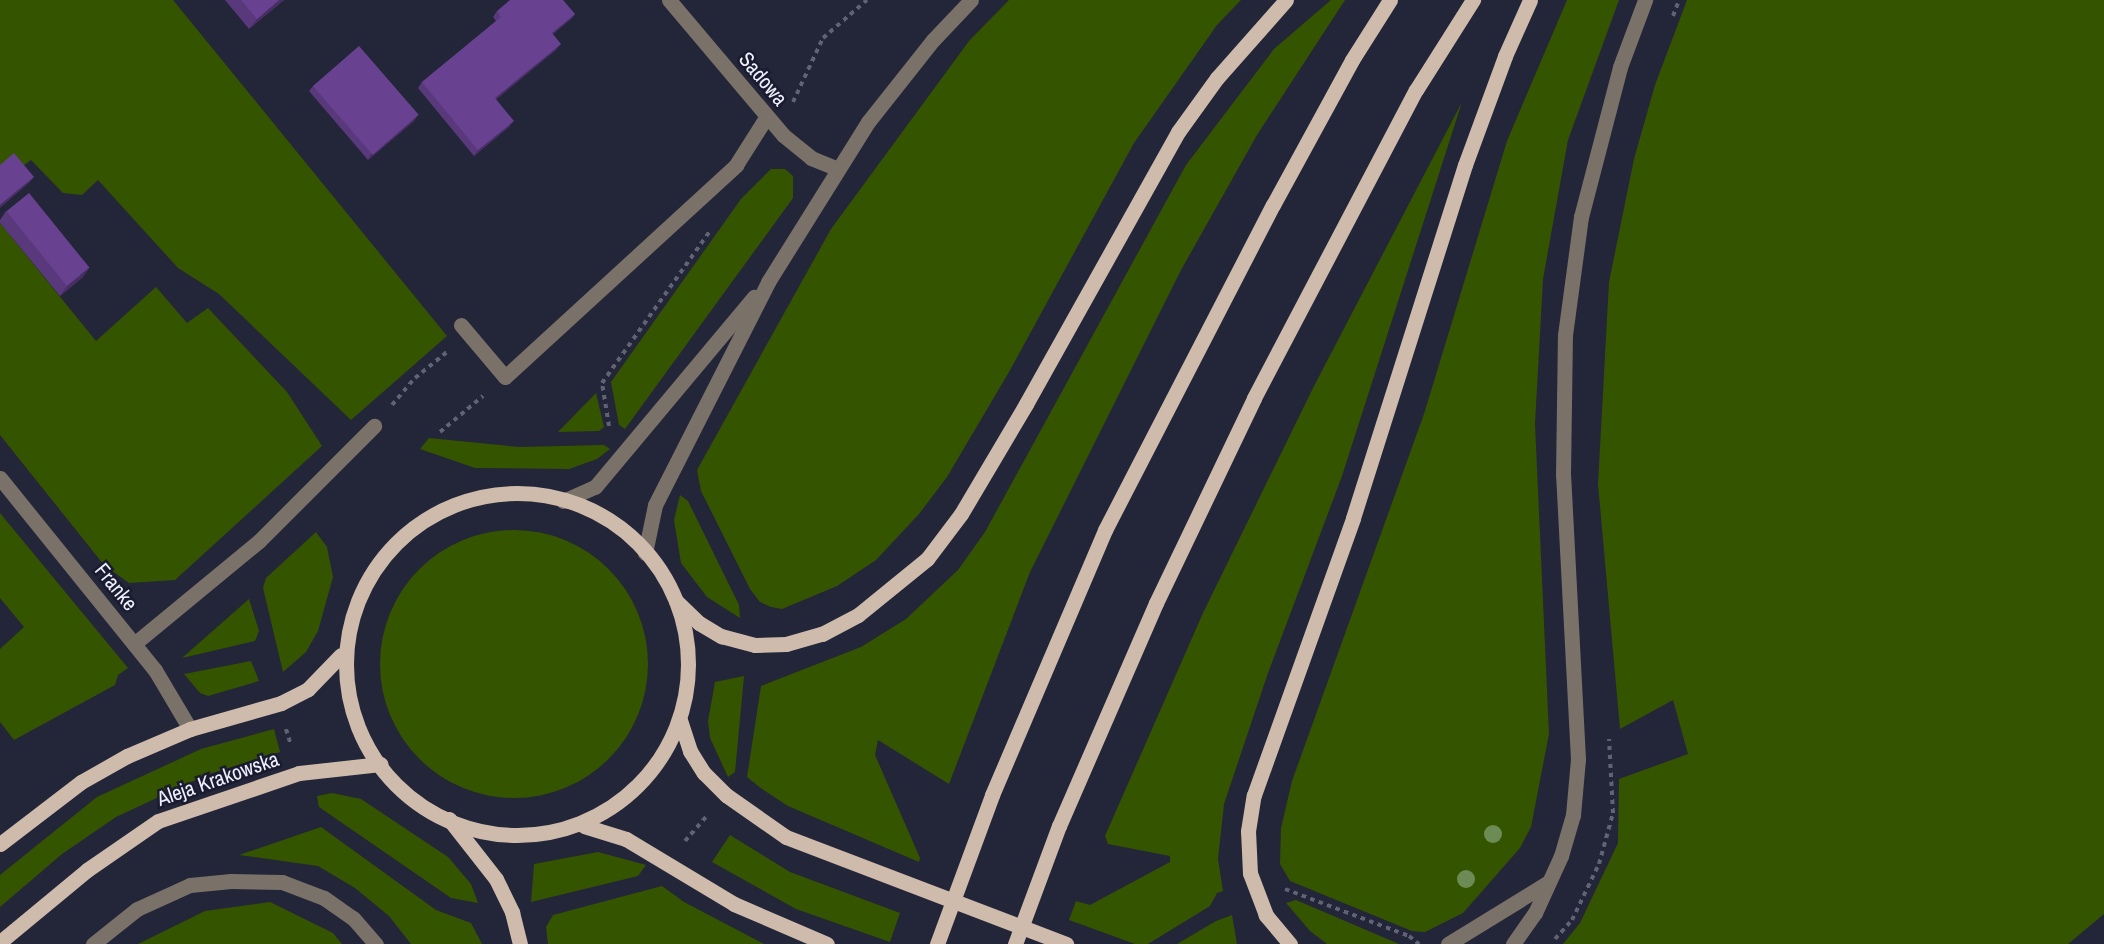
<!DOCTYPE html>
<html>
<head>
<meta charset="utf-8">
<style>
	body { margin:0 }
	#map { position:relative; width:2104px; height:944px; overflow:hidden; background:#232538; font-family:"Archivo Narrow",sans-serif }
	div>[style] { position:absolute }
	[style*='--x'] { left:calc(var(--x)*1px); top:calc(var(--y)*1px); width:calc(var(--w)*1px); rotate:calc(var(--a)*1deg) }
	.green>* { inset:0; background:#355400 }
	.round { border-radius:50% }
	.path>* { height:4px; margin-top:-2px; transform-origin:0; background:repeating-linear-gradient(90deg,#616374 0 4.5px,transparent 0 9px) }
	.minor>* { height:15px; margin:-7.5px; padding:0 7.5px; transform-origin:7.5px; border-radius:7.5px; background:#7a7169 }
	.major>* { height:15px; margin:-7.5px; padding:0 7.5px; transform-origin:7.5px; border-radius:7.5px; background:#cebbac }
	.major>.ring { margin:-7.5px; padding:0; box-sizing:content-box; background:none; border:15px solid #cebbac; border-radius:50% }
	.major-bridge>* { height:15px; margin:-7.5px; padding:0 7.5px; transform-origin:7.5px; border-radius:7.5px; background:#cebbac }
	.trees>* { width:18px; height:18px; margin:-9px; border-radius:50%; background:#6d8b54 }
	.wall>* { inset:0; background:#59397c }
	.shaded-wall>* { inset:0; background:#492e65 }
	.building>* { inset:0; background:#684290; transform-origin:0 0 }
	span { translate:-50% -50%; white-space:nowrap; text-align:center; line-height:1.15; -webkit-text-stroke:5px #1a1b2e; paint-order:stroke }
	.street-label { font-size:21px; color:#edeffc }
</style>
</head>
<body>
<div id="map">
	<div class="green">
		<div style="clip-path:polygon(0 0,173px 0,447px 336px,351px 420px,219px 294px,178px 268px,98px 180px,82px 195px,63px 193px,31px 160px,19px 169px,0 167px)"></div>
		<div style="clip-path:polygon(1009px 0,1241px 0,1217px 25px,1134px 143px,1009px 372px,947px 477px,919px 514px,876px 560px,837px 586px,782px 609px,771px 607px,760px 602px,750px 589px,701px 491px,697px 470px,831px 229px,969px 41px)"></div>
		<div style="clip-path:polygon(1331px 0,1345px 0,1257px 135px,1181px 270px,1030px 572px,949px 784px,878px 740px,875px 755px,920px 858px,919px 862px,788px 806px,762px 789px,747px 777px,761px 686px,861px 647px,906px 619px,958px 570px,985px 532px,1186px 165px,1274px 49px)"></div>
		<div style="clip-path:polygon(1567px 0,1619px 0,1568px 140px,1543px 279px,1535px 424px,1549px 734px,1531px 827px,1520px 848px,1463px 913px,1425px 932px,1412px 931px,1290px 881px,1280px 864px,1281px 828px,1292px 781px,1424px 414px,1507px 141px)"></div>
		<div style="clip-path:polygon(1687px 0,2104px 0,2104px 914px,2068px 944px,1563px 944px,1580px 923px,1618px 843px,1619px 779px,1688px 754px,1673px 700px,1620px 729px,1598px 484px,1609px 282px,1634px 159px,1655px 85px)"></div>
		<div style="clip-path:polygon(1462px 102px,1342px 476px,1268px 673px,1224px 804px,1218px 859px,1223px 891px,1217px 893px,1210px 906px,1148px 944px,1135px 944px,1069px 920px,1076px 901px,1090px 905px,1170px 862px,1170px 856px,1108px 844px,1105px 836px,1203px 613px,1313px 388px)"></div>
		<div style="clip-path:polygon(771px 169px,785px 169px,793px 176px,793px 198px,625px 429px,619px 425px,611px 382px,741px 199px)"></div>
		<div style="clip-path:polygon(0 223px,96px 341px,156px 287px,187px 323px,208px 308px,287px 392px,322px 446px,175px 580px,129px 583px,104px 565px,0 435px)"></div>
		<div style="clip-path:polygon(596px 393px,604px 427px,599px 431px,558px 432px)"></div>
		<div style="clip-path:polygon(429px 438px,519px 447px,604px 445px,610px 449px,597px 459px,569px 469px,475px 468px,420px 449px)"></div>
		<div style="clip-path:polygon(680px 495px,688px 501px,739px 605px,740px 618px,707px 597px,681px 563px,674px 520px)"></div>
		<div style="clip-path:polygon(0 513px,128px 668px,118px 675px,115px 685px,14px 740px,0 722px,0 649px,24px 627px,0 598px)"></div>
		<div class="round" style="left:380px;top:530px;width:268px;height:268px"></div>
		<div style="clip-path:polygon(316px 532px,327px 547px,333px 577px,318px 631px,306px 652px,283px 672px,263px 588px,266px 578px)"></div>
		<div style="clip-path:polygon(249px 599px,259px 631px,255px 641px,182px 658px)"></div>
		<div style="clip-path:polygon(251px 661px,259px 681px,208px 696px,200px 693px,184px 674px)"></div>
		<div style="clip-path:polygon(744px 676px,735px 772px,728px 777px,710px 738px,708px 721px,715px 682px)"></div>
		<div style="clip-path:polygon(274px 729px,280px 752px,206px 775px,116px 817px,62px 854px,0 907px,0 875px,97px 797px,201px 749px)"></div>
		<div style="clip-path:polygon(332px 793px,361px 799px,448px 857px,471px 884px,478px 903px,451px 898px,319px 807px,317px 796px)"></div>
		<div style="clip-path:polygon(321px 827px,436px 910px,471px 923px,482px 944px,411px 944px,389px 916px,355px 888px,318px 866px,239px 855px)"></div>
		<div style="clip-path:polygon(730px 835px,790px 872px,900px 913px,890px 942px,796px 909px,712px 862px)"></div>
		<div style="clip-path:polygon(598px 852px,646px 865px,638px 876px,531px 902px,534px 864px)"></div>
		<div style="clip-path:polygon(662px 886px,684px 902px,764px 944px,548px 944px,546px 927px,553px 915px)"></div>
		<div style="clip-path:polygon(1296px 900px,1399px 944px,1327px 944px,1310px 931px,1286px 903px)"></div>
		<div style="clip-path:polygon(270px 902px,333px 933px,342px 944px,138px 944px,205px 911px)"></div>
		<div style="clip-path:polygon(1232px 915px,1237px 944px,1177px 944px,1216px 921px)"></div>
	</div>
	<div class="path">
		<div style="--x:1673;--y:16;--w:17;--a:-69"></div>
		<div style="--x:793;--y:102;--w:71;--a:-64.9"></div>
		<div style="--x:823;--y:38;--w:58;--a:-40.8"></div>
		<div style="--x:392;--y:405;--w:35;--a:-50"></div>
		<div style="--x:415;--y:378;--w:41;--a:-39.1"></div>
		<div style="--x:609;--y:426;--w:44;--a:-99.2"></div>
		<div style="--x:602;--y:383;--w:186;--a:-54.6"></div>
		<div style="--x:440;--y:432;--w:56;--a:-39.9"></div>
		<div style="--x:286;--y:729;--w:17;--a:73"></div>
		<div style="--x:685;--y:841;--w:35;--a:-49"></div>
		<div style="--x:1285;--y:889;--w:133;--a:20.8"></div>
		<div style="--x:1409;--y:936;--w:13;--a:39"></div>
		<div style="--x:1555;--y:939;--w:25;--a:-48"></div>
		<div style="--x:1572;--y:920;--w:62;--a:-64.3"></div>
		<div style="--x:1599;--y:864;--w:53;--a:-74.6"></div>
		<div style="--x:1613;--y:813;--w:74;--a:-93.1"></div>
	</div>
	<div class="minor">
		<div style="--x:669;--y:0;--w:177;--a:49.8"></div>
		<div style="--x:783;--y:135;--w:36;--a:39"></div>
		<div style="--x:811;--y:158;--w:29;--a:22"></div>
		<div style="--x:461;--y:325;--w:68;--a:49.8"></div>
		<div style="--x:505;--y:377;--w:314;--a:-42.5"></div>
		<div style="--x:736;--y:165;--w:58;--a:-57.7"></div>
		<div style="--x:0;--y:478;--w:247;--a:51.1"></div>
		<div style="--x:155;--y:670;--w:69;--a:59.3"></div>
		<div style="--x:563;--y:501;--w:35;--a:-24"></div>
		<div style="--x:595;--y:487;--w:248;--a:-50.1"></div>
		<div style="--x:645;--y:553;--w:49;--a:-78.2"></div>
		<div style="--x:655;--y:505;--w:250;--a:-63.1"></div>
		<div style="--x:768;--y:282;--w:189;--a:-58"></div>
		<div style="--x:868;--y:122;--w:105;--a:-51.6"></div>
		<div style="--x:933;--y:40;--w:55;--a:-46.5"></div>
		<div style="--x:134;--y:644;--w:162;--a:-39.5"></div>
		<div style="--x:259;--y:541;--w:163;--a:-45"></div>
		<div style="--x:93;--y:944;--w:56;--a:-38.5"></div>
		<div style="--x:137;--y:909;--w:58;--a:-24.4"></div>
		<div style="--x:190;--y:885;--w:41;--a:-5.6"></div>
		<div style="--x:231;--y:881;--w:51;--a:1.1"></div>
		<div style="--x:282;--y:882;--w:45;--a:20.9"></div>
		<div style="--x:324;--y:898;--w:35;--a:35"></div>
		<div style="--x:353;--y:918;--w:35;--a:49"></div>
		<div style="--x:1448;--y:944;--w:116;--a:-31.6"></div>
		<div style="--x:1513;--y:944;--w:38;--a:-55"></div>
		<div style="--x:1535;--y:913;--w:63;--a:-65.5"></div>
		<div style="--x:1561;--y:856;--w:43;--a:-73.7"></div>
		<div style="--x:1573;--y:815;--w:56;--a:-84.9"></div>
		<div style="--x:1578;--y:759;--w:284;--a:-93"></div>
		<div style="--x:1563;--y:475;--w:140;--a:-89.2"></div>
		<div style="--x:1565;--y:335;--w:119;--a:-82.3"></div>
		<div style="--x:1581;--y:217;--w:155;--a:-75.4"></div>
		<div style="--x:1620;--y:67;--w:72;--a:-69.5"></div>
	</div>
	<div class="major">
		<div class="ring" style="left:346px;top:493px;width:327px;height:327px"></div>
		<div style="--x:676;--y:601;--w:32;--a:44"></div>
		<div style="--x:699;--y:623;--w:26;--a:31"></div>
		<div style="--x:721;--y:636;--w:35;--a:15"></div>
		<div style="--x:755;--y:645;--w:31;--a:-2"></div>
		<div style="--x:786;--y:644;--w:37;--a:-16"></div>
		<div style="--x:822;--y:634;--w:41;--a:-27.8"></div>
		<div style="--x:858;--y:615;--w:89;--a:-39.1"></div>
		<div style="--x:927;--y:559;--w:56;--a:-52.9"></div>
		<div style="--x:961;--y:514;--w:128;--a:-59.4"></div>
		<div style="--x:1026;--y:404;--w:312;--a:-60.8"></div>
		<div style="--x:1178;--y:132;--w:67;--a:-54.2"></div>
		<div style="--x:1217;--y:78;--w:104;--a:-48.5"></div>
		<div style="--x:680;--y:720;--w:33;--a:72"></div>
		<div style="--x:690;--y:751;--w:26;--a:58"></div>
		<div style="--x:704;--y:773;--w:31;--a:45"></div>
		<div style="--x:726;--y:795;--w:73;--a:35"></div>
		<div style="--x:786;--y:837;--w:300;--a:20.9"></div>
		<div style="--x:992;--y:795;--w:288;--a:-66.9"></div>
		<div style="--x:1105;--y:530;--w:366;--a:-62.7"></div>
		<div style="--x:1273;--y:205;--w:165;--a:-61.4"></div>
		<div style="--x:1352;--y:60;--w:71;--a:-57.7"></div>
		<div style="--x:449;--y:819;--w:76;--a:51.9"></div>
		<div style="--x:496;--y:879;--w:37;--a:64"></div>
		<div style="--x:512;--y:912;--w:33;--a:76"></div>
		<div style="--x:584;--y:826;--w:44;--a:17.2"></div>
		<div style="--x:626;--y:839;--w:126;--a:31"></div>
		<div style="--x:734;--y:904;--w:101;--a:23.3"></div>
		<div style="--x:1059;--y:826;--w:243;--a:-66.5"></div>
		<div style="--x:1156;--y:603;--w:227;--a:-64.4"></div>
		<div style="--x:1254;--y:398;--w:348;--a:-62.3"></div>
		<div style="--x:1416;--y:90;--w:107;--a:-57.7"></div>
		<div style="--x:0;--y:844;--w:102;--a:-37.4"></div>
		<div style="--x:81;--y:782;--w:53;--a:-29.5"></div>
		<div style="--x:127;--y:756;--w:69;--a:-23.2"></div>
		<div style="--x:190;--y:729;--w:95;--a:-15.9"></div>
		<div style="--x:281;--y:703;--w:30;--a:-27"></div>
		<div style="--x:308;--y:689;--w:47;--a:-45.9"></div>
		<div style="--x:0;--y:942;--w:113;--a:-39.6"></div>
		<div style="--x:87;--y:870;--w:86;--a:-34.6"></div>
		<div style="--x:158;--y:821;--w:149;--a:-18.8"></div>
		<div style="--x:299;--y:773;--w:82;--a:-6.3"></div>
		<div style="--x:1290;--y:944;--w:38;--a:-130"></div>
		<div style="--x:1266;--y:915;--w:45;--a:-110.9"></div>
		<div style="--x:1250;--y:873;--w:42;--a:-92.7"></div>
		<div style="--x:1248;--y:831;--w:36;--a:-81"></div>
		<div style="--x:1254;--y:795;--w:294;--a:-70.3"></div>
		<div style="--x:1353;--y:518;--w:370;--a:-72.4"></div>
		<div style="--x:1465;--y:165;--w:116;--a:-69.8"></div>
		<div style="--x:1505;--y:56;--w:61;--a:-65.9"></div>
	</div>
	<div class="major-bridge">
		<div style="--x:937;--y:944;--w:159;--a:-69.7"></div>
		<div style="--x:1015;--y:944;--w:126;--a:-69.6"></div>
	</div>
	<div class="trees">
		<div style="left:1493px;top:834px"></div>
		<div style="left:1466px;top:879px"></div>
	</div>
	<div class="wall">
		<div style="clip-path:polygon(225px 0,284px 0,249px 29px)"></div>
		<div style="clip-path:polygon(497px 11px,575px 14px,571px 19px,553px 34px,557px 49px,496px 99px,510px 126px,474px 156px,418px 88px,422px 82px,496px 21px,493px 17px)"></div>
		<div style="clip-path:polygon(313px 86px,414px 121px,368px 160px,309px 91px)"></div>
		<div style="clip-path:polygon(6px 211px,83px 277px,60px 296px,0 223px,0 220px)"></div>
	</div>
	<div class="shaded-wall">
		<div style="clip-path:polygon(279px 0,284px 0,249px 29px,257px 19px)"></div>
		<div style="clip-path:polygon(575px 14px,571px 19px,548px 38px,552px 33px)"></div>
		<div style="clip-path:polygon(561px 44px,557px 49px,491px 104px,495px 98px)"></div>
		<div style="clip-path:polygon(418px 115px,414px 121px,368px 160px,371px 154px)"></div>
		<div style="clip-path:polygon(514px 121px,510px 126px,474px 156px,478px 150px)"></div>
		<div style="clip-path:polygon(34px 177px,30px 182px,0 208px,0 205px)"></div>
		<div style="clip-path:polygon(90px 267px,83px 277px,60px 296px,67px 286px)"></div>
	</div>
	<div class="building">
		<div style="clip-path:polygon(241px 0,279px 0,257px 19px)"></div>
		<div style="clip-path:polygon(510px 0,563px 0,575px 14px,552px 33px,561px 44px,495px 98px,514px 121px,478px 150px,422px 82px,501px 17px,497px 11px)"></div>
		<div style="left:359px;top:46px;width:91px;height:61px;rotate:49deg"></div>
		<div style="clip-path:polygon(14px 153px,34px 177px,0 205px,0 165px)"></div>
		<div style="left:29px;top:193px;width:96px;height:29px;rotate:51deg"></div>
	</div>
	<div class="street-label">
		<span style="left:763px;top:79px;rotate:50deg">Sadowa</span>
		<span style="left:116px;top:587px;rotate:51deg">Franke</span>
		<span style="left:218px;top:779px;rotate:-19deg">Aleja Krakowska</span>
	</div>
</div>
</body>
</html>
